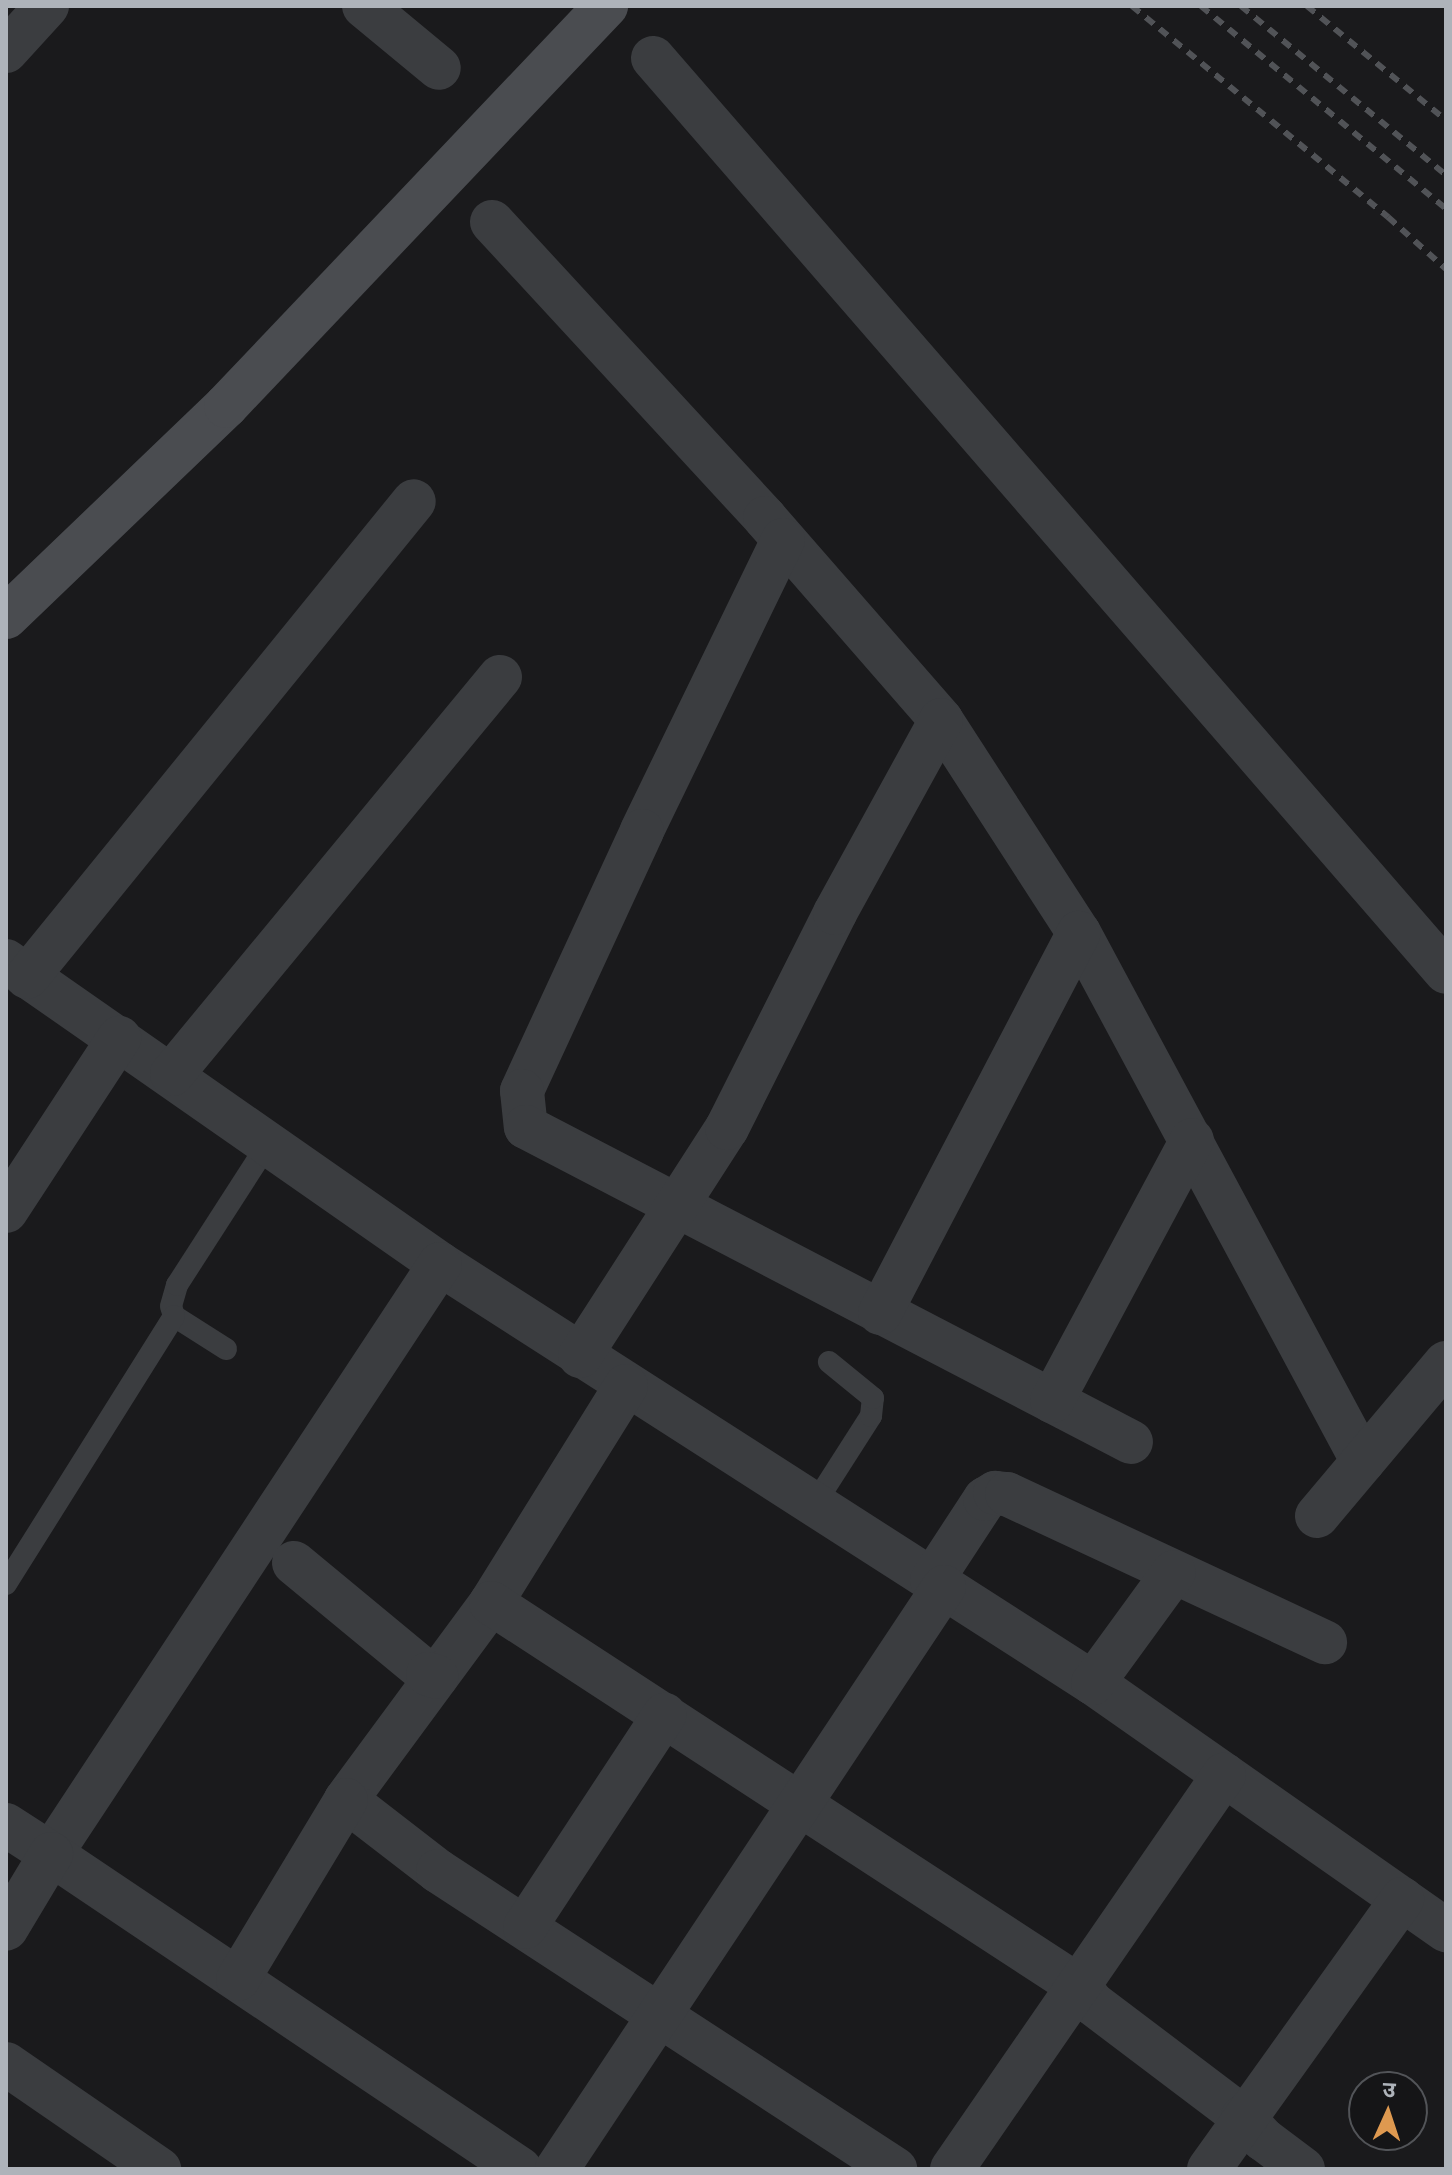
<!DOCTYPE html>
<html>
<head>
<meta charset="utf-8">
<style>
	body { margin:0 }
	#map { position:relative; width:1452px; height:2175px; overflow:hidden; background:#1a1a1c; font-family:"Titillium Web","Noto Sans Devanagari",sans-serif }
	div>[style] { position:absolute }
	[style*='--x'] { left:calc(var(--x)*1px); top:calc(var(--y)*1px); width:calc(var(--w)*1px); rotate:calc(var(--a)*1deg) }
	.lane>* { height:22px; margin:-11px; padding:0 11px; transform-origin:11px; border-radius:11px; background:#3b3d40 }
	.street>* { height:44px; margin:-22px; padding:0 22px; transform-origin:22px; border-radius:22px; background:#3b3d40 }
	.secondary>* { height:44px; margin:-22px; padding:0 22px; transform-origin:22px; border-radius:22px; background:#4a4c50 }
	.rail>* { height:6px; margin-top:-3px; transform-origin:0; background:repeating-linear-gradient(90deg,#515357 0 10px,transparent 0 18px) }
	span { translate:-50% -50%; white-space:nowrap; text-align:center; line-height:1.15; -webkit-text-stroke:8px #151517; paint-order:stroke }
	.frame { position:absolute; inset:0; border:8px solid #aeb3ba; pointer-events:none }
	.north { position:absolute; left:1348px; top:2071px; width:80px; height:80px; box-sizing:border-box; background:#151517; border:2px solid #525458; border-radius:50%; rotate:3deg; font-size:22px; font-weight:700; line-height:32px; text-align:center; color:#aeb3ba }
	.north::after { content:''; display:block; margin:auto; width:28px; height:36px; background:#de9950; clip-path:polygon(50% 0,100% 100%,50% 72%,0 100%) }
</style>
</head>
<body>
<div id="map">
	<div class="lane">
		<div style="--x:226;--y:1349;--w:62;--a:-147.6"></div>
		<div style="--x:174;--y:1316;--w:10;--a:-107"></div>
		<div style="--x:171;--y:1306;--w:22;--a:-74"></div>
		<div style="--x:177;--y:1285;--w:170;--a:-57.2"></div>
		<div style="--x:814;--y:1505;--w:106;--a:-57.4"></div>
		<div style="--x:871;--y:1416;--w:18;--a:-84"></div>
		<div style="--x:873;--y:1398;--w:57;--a:-140.7"></div>
		<div style="--x:6;--y:1584;--w:316;--a:-57.9"></div>
	</div>
	<div class="street">
		<div style="--x:364;--y:6;--w:97;--a:39.6"></div>
		<div style="--x:6;--y:51;--w:61;--a:-47.7"></div>
		<div style="--x:653;--y:58;--w:1210;--a:49.05"></div>
		<div style="--x:492;--y:222;--w:403;--a:47.3"></div>
		<div style="--x:765;--y:518;--w:268;--a:48.9"></div>
		<div style="--x:941;--y:720;--w:254;--a:57.1"></div>
		<div style="--x:1079;--y:933;--w:600;--a:61.77"></div>
		<div style="--x:783;--y:540;--w:323;--a:115.9"></div>
		<div style="--x:642;--y:831;--w:286;--a:114.8"></div>
		<div style="--x:522;--y:1091;--w:36;--a:84"></div>
		<div style="--x:526;--y:1127;--w:682;--a:27.5"></div>
		<div style="--x:6;--y:961;--w:529;--a:34.92"></div>
		<div style="--x:440;--y:1264;--w:776;--a:32.69"></div>
		<div style="--x:1093;--y:1683;--w:431;--a:35"></div>
		<div style="--x:27;--y:977;--w:613;--a:-50.89"></div>
		<div style="--x:172;--y:1074;--w:515;--a:-50.44"></div>
		<div style="--x:6;--y:1211;--w:207;--a:-56.8"></div>
		<div style="--x:440;--y:1264;--w:707;--a:123.4"></div>
		<div style="--x:51;--y:1854;--w:565;--a:33.89"></div>
		<div style="--x:880;--y:1313;--w:429;--a:-62.4"></div>
		<div style="--x:580;--y:1356;--w:271;--a:-57.2"></div>
		<div style="--x:727;--y:1128;--w:241;--a:-63.3"></div>
		<div style="--x:835;--y:913;--w:220;--a:-61.2"></div>
		<div style="--x:626;--y:1386;--w:256;--a:121.9"></div>
		<div style="--x:491;--y:1603;--w:245;--a:126.4"></div>
		<div style="--x:346;--y:1800;--w:116;--a:37.7"></div>
		<div style="--x:438;--y:1871;--w:546;--a:33.11"></div>
		<div style="--x:1052;--y:1401;--w:296;--a:-61.8"></div>
		<div style="--x:1317;--y:1516;--w:200;--a:-49.9"></div>
		<div style="--x:294;--y:1563;--w:174;--a:39.6"></div>
		<div style="--x:428;--y:1674;--w:9;--a:18"></div>
		<div style="--x:932;--y:1580;--w:97;--a:-56.8"></div>
		<div style="--x:985;--y:1499;--w:12;--a:-31"></div>
		<div style="--x:995;--y:1493;--w:12;--a:5"></div>
		<div style="--x:1007;--y:1494;--w:351;--a:25"></div>
		<div style="--x:491;--y:1603;--w:703;--a:33.1"></div>
		<div style="--x:1080;--y:1987;--w:20;--a:53"></div>
		<div style="--x:1092;--y:2003;--w:189;--a:37.1"></div>
		<div style="--x:1243;--y:2117;--w:30;--a:48"></div>
		<div style="--x:1263;--y:2139;--w:50;--a:36.9"></div>
		<div style="--x:1093;--y:1683;--w:137;--a:-53.9"></div>
		<div style="--x:6;--y:1825;--w:54;--a:32.8"></div>
		<div style="--x:51;--y:1854;--w:87;--a:121"></div>
		<div style="--x:525;--y:1927;--w:254;--a:-56.7"></div>
		<div style="--x:238;--y:1979;--w:209;--a:-58.9"></div>
		<div style="--x:6;--y:2064;--w:186;--a:34.5"></div>
		<div style="--x:557;--y:2169;--w:699;--a:-56.38"></div>
		<div style="--x:952;--y:2169;--w:479;--a:-55.4"></div>
		<div style="--x:1209;--y:2169;--w:332;--a:-54.4"></div>
	</div>
	<div class="secondary">
		<div style="--x:6;--y:617;--w:305;--a:-43.8"></div>
		<div style="--x:226;--y:406;--w:552;--a:-46.47"></div>
	</div>
	<div class="rail">
		<div style="--x:1132;--y:6;--w:332;--a:39.5"></div>
		<div style="--x:1388;--y:217;--w:78;--a:41.9"></div>
		<div style="--x:1201;--y:6;--w:318;--a:39.6"></div>
		<div style="--x:1241;--y:6;--w:266;--a:39.5"></div>
		<div style="--x:1307;--y:6;--w:180;--a:39.4"></div>
	</div>
	<div class="frame"></div>
	<div class="north">उ</div>
</div>
</body>
</html>
